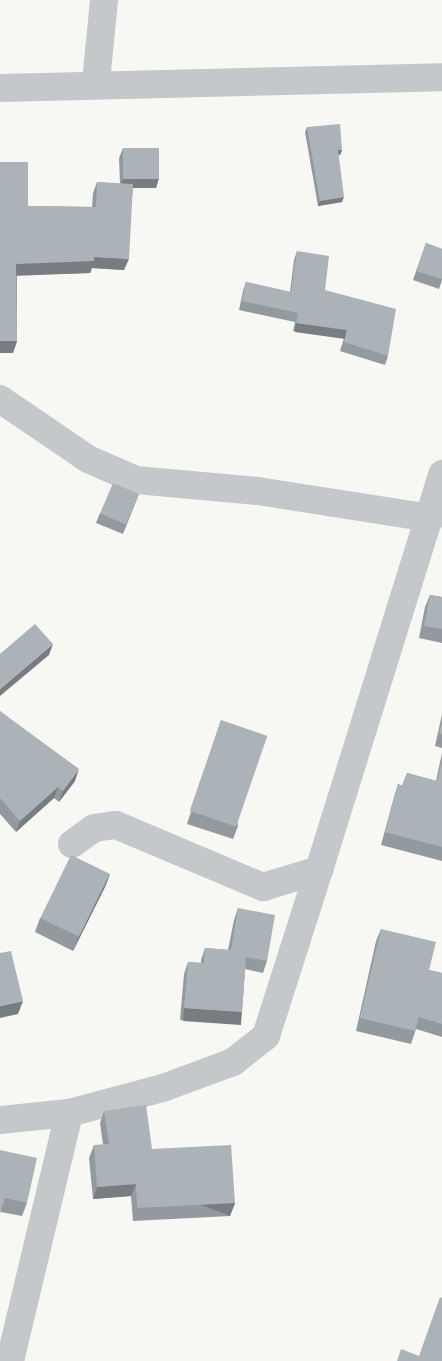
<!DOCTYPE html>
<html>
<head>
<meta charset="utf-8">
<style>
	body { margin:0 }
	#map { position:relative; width:442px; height:1361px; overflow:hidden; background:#f7f7f3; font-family:"Sofia Sans Condensed",sans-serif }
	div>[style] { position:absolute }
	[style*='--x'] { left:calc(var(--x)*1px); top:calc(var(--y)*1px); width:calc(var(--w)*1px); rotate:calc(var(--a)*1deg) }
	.minor>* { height:28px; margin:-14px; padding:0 14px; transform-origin:14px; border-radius:14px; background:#c4c8cb }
	.wall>* { inset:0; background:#939a9f }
	.shaded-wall>* { inset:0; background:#787d82; transform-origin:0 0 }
	.building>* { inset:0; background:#abb3b9; transform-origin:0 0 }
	span { translate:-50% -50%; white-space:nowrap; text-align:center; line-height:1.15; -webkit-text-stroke:5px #fff; paint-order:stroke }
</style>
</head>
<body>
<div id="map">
	<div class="minor">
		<div style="--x:96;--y:82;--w:82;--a:-84.4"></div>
		<div style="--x:0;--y:88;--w:442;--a:-1.4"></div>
		<div style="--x:0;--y:399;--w:107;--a:34.3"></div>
		<div style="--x:88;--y:459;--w:52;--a:23.6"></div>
		<div style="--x:136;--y:480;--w:122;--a:5.2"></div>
		<div style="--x:258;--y:491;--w:175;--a:8.9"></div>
		<div style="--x:72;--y:844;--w:27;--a:-36"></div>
		<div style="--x:94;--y:828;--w:22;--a:-8"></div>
		<div style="--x:116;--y:825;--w:160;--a:22.9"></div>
		<div style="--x:263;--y:887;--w:59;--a:-16.9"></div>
		<div style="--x:319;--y:870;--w:415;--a:-72.7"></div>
		<div style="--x:0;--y:1120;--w:69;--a:-5.8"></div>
		<div style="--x:69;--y:1113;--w:97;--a:-14.9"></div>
		<div style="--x:163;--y:1088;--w:75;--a:-20.4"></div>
		<div style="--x:233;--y:1062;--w:42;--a:-38.2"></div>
		<div style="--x:266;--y:1036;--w:174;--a:-72.3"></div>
		<div style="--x:10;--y:1361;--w:255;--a:-76.6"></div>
	</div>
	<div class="wall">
		<div style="clip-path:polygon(307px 127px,342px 150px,340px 155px,338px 155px,342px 202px,318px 206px,305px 132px)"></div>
		<div style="clip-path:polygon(123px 148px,159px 178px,156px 188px,133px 188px,124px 270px,92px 268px,90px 273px,17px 275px,17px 341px,13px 353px,0 353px,28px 206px,92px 207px,93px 193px,97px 182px,120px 184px,119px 158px)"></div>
		<div style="clip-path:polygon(426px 243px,442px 249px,442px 280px,439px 289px,413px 280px)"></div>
		<div style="clip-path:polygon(297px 251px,325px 290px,388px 356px,385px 365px,340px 351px,344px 338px,293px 331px,295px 322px,239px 310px,243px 291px,246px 282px,290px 292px,294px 260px)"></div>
		<div style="clip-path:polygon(139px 494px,123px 534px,96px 523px,100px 513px)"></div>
		<div style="clip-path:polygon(430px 595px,442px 597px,442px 643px,419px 638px,425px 607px)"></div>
		<div style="clip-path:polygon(0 711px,75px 781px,59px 802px,54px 798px,16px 832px,0 814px)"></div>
		<div style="clip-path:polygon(442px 714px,442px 748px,435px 746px)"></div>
		<div style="clip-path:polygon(221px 720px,238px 826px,233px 839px,187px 824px)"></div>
		<div style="clip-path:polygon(442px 753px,442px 861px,381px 845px,394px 797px,398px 784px,402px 786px,407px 773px,436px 781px)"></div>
		<div style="clip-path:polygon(110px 874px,105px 887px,73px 951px,35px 932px,40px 918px)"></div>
		<div style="clip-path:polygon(238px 908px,267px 961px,263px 973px,245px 969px,242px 1012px,238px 1024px,180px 1020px,184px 974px,188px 962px,201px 963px,201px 960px,205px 948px,228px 950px,234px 920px)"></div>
		<div style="clip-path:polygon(381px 929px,429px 970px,442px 973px,442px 1037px,416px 1029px,411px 1044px,356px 1031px,376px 941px)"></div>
		<div style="clip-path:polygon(104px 1111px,152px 1149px,235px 1203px,230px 1216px,133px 1221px,131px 1196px,93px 1199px,89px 1158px,94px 1145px,103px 1145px,100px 1123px)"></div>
		<div style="clip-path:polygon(0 1150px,27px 1203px,22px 1216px,1px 1212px)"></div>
	</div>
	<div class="shaded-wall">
		<div style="clip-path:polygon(338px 150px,342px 150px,340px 155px,336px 155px)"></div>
		<div style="clip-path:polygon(159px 178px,156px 188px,120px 188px,123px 179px)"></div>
		<div style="clip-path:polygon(344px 197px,342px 202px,318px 206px,320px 201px)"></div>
		<div style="clip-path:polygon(94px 257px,129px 259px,124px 270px,92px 268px,90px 273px,12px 276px,16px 264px)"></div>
		<div style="left:296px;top:323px;width:51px;height:9px;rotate:8deg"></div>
		<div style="clip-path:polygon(0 341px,17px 341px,13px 353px,0 353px)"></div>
		<div style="clip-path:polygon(53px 644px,49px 655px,0 696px,0 689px)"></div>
		<div style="clip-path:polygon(79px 769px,75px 781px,59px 802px,63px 791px)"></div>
		<div style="clip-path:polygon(58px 787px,54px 798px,16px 832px,20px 821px)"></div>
		<div style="clip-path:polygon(110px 874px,105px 887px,73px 951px,78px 938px)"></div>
		<div style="clip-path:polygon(23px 1001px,18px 1014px,0 1018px,0 1006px)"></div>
		<div style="left:184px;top:1008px;width:58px;height:13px;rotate:4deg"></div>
		<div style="clip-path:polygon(136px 1184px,131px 1196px,93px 1199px,97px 1187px)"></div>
		<div style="left:235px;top:1203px;width:14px;height:98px;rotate:111deg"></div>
	</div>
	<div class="building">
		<div style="clip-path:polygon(340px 124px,342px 150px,338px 150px,344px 197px,320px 201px,307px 127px)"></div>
		<div style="left:123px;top:148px;width:36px;height:31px"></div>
		<div style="clip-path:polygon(0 162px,28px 162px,28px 206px,96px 207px,97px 182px,133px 184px,129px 259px,94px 257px,94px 261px,16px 264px,17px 341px,0 341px)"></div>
		<div style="clip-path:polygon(426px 243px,442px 249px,442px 279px,416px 271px)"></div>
		<div style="clip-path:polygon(297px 251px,329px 256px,325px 290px,396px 309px,388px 356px,344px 342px,347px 330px,296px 323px,298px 313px,242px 301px,246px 282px,291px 292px)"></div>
		<div style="left:113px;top:483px;width:28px;height:33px;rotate:23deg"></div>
		<div style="clip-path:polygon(430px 595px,442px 597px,442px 629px,424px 626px)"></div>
		<div style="clip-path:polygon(35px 624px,53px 644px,0 689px,0 654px)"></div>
		<div style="clip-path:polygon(0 711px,79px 769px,63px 791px,58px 787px,20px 821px,0 798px)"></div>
		<div style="left:221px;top:720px;width:49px;height:96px;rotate:19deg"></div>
		<div style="clip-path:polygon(442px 722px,442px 734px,439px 733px)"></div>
		<div style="clip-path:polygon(442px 761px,442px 847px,385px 832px,398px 784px,403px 786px,407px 773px,437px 781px)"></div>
		<div style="left:71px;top:855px;width:43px;height:70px;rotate:26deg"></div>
		<div style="clip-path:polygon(238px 908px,275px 915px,267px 961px,246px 957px,242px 1012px,184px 1008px,188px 962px,204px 963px,205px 948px,231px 950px)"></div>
		<div style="clip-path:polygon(381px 929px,436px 942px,429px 970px,442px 973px,442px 1024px,419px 1017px,415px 1031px,360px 1018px)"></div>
		<div style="clip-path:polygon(11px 951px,23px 1001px,0 1006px,0 953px)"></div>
		<div style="clip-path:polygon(146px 1105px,152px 1149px,231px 1145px,235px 1203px,137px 1208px,136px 1184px,97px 1187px,94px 1145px,109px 1144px,104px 1111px)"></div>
		<div style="clip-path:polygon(0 1150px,37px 1158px,27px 1203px,5px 1198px,0 1214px)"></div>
		<div style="clip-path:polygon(440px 1297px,442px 1298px,442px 1361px,397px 1361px,401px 1349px,419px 1356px)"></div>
	</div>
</div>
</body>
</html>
